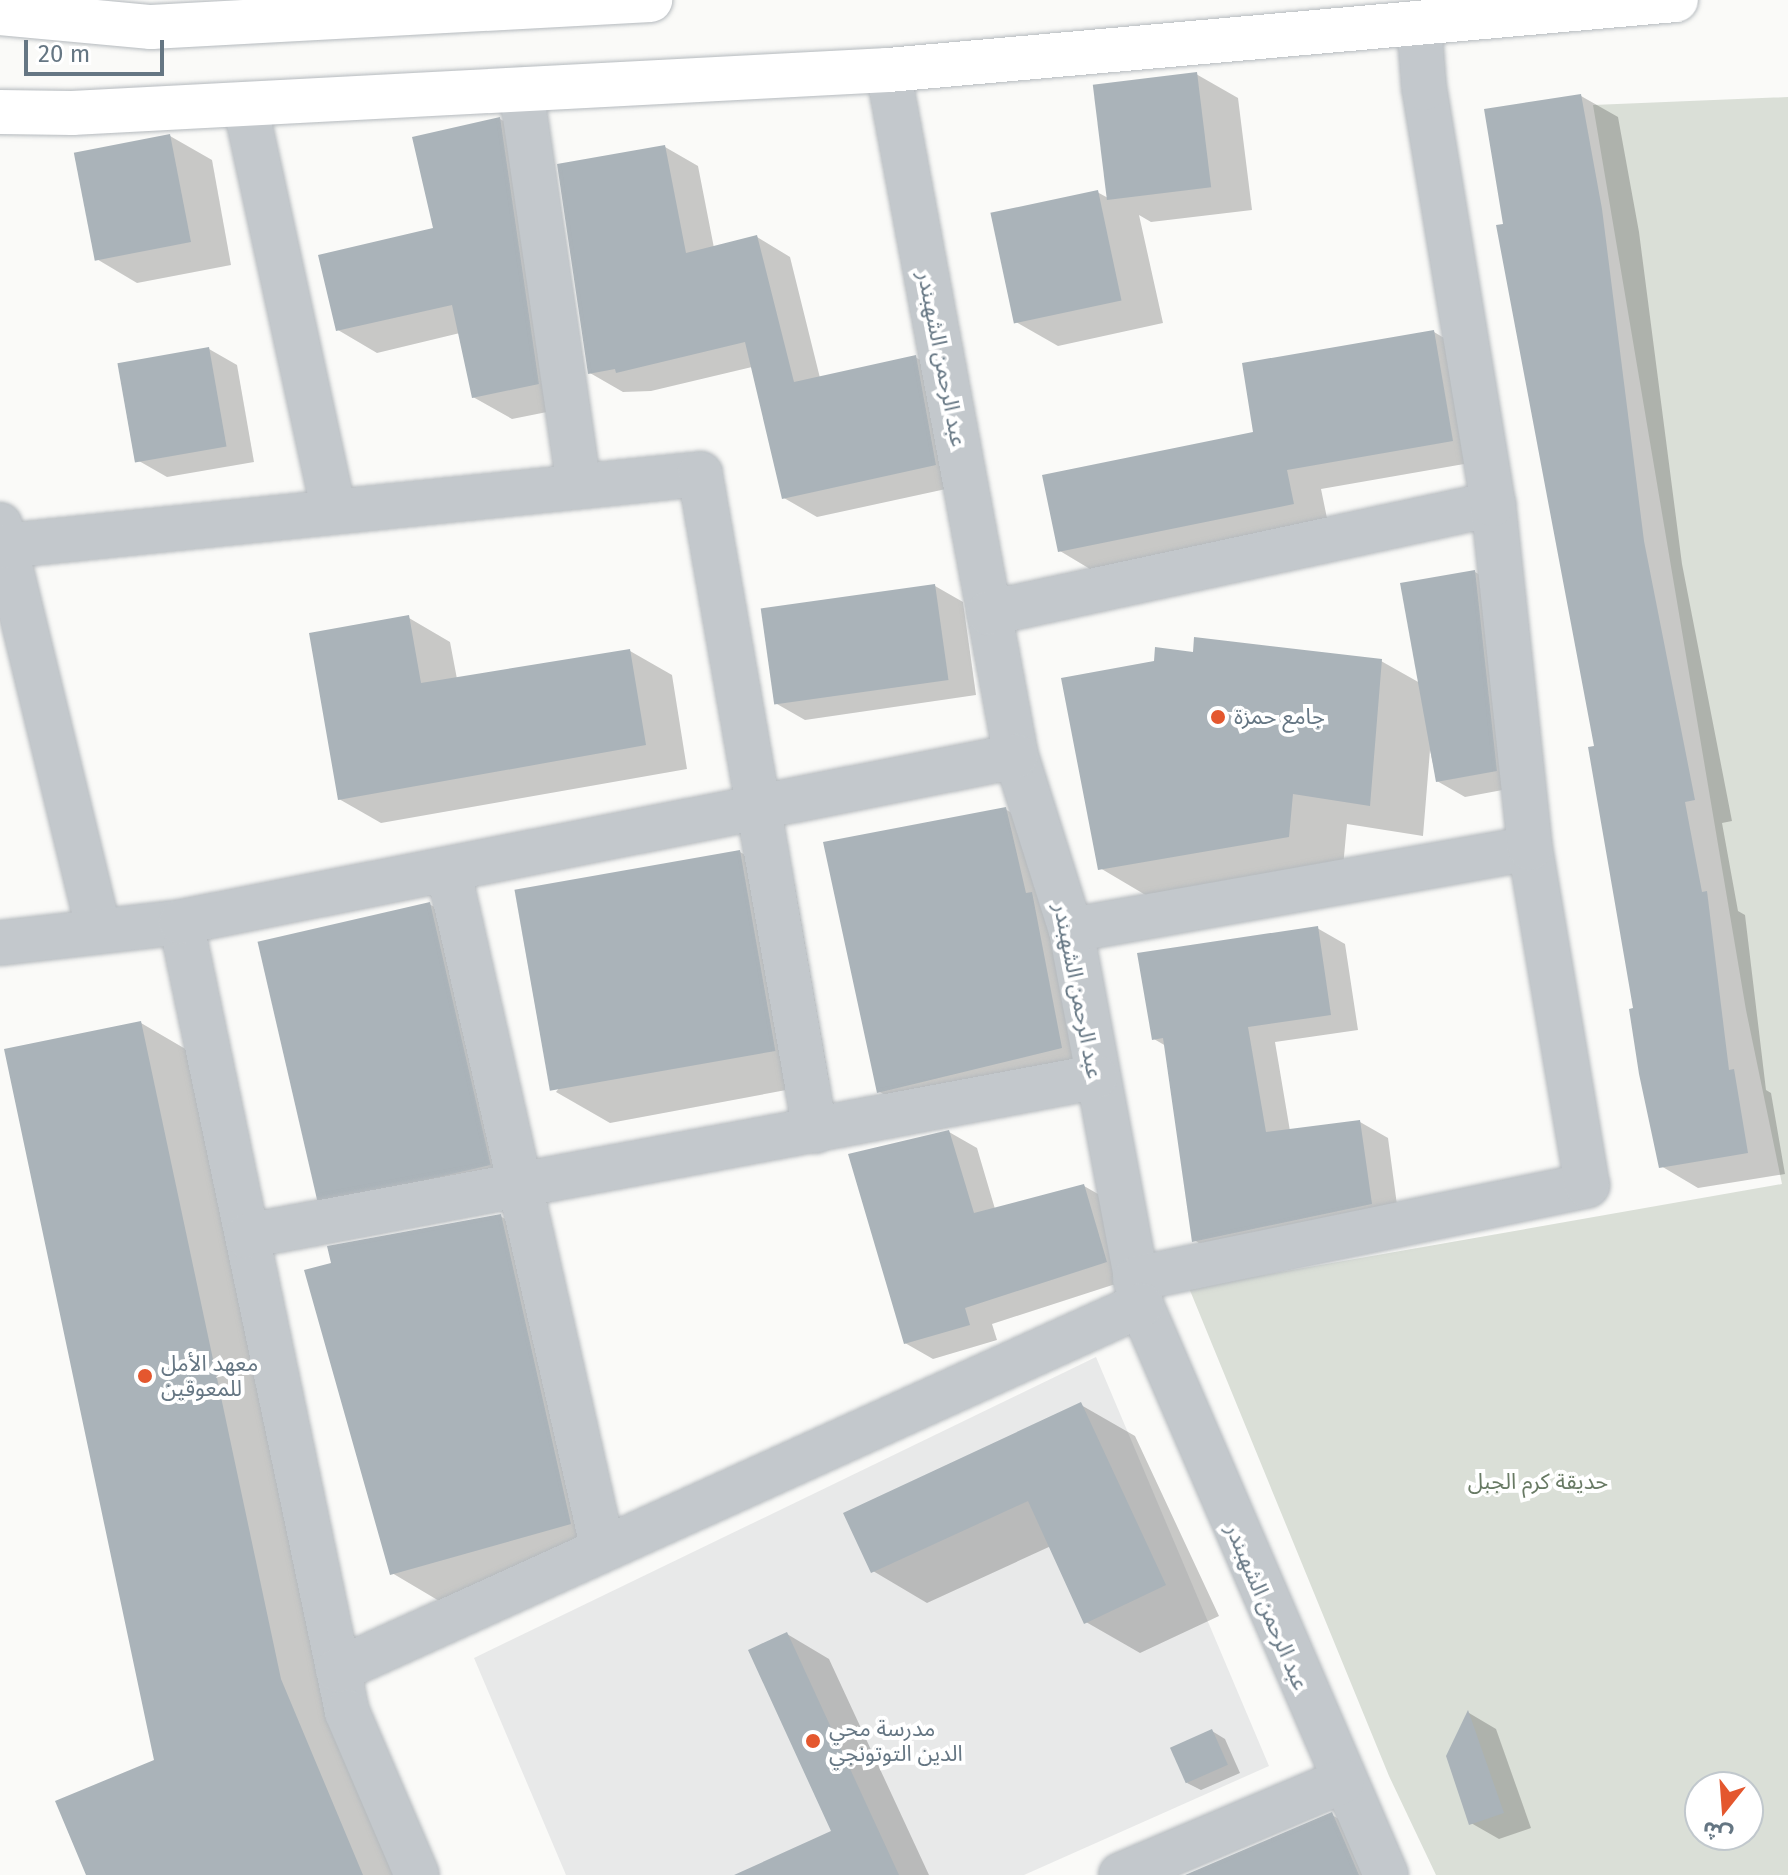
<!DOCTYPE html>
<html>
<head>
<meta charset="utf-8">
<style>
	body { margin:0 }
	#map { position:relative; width:1788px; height:1875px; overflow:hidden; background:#fafaf8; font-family:"Fira Sans","Noto Sans Arabic",sans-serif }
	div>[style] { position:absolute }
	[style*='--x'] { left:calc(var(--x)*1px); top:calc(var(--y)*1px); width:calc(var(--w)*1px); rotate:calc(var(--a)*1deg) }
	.built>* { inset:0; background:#e8e9e9 }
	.green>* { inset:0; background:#dadfd7 }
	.shadow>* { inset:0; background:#0003 }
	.building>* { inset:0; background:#aab3b9; transform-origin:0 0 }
	.roads { filter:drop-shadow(0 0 2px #b5babe) drop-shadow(0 0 2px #b5babe) }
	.minor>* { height:44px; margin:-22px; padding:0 22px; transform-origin:22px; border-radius:22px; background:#c3c8cc }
	.major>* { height:44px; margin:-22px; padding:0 22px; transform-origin:22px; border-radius:22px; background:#fff }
	.dots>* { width:22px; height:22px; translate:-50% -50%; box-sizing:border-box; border:4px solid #fff; border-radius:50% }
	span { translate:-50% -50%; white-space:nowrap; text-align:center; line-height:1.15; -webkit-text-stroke:8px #fff; paint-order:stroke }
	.street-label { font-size:22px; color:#657683 }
	.poi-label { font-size:22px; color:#657683 }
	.left { translate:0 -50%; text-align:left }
	.park-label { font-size:22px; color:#687a64 }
	.north { position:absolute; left:1684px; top:1771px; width:80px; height:80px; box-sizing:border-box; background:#fff; border:2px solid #c1c8cd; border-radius:50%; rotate:197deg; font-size:22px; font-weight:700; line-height:32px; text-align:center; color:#657683 }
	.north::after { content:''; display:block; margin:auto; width:28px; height:36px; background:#e4572e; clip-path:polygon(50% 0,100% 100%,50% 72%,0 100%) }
	.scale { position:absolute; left:24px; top:40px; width:140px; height:36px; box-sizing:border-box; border:4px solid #657683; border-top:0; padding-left:10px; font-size:24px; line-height:28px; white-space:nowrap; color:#657683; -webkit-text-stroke:6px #fff; paint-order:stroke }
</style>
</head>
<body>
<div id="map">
	<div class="built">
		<div style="clip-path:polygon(1096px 1357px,1269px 1766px,1024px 1875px,566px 1875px,474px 1658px)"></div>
	</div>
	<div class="green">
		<div style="clip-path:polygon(evenodd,1788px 97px,1788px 1875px,1436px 1875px,1389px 1776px,1189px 1288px,1782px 1184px,1746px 1010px,1593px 105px,1788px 97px,1700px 1787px,1748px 1787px,1748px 1835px,1700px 1835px,1700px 1787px)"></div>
	</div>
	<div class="shadow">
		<div style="clip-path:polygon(1196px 74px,1238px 98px,1252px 210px,1151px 222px,1139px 215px,1163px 323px,1058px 346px,1016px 322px,1097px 192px,1110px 199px,1096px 87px)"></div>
		<div style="clip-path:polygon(1581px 96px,1618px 117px,1639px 232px,1682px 564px,1732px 821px,1722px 823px,1738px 911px,1745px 915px,1766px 1090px,1771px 1093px,1785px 1174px,1698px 1188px,1661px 1166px,1597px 748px,1506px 225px)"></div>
		<div style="clip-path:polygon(500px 119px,538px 142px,577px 406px,512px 419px,473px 397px,460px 333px,377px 353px,338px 330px,435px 230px)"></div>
		<div style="clip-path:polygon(170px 136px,212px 160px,231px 265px,137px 283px,95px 258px)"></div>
		<div style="clip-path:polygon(665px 147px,698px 166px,714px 248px,757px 237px,790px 257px,820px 378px,915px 357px,949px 376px,969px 484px,817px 517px,784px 498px,752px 367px,651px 391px,623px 392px,590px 373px)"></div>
		<div style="clip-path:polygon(1434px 332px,1469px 353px,1487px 460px,1321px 489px,1328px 523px,1095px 572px,1060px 551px)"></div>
		<div style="clip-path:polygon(209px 349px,237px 365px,254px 462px,167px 477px,139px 461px)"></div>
		<div style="clip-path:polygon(1475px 572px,1502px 588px,1524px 786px,1465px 797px,1437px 781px,1430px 750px,1423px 836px,1347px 824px,1343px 867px,1154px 900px,1100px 868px,1194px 654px,1381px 661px,1420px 683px)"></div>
		<div style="clip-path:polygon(935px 586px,963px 602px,976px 695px,805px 720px,777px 704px)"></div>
		<div style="clip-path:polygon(409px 618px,450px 642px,457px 679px,630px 651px,672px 675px,687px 769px,381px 823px,339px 799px)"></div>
		<div style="clip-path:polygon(1005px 809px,1038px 828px,1094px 1066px,911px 1110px,878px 1091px)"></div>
		<div style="clip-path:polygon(740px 852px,794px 883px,829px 1082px,610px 1123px,556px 1092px)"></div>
		<div style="clip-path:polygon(429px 904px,484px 935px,543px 1196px,372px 1228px,318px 1196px)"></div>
		<div style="clip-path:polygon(1317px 928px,1345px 944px,1358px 1030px,1275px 1042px,1290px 1131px,1360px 1122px,1388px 1138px,1399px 1220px,1222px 1257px,1194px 1240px,1166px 1046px,1154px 1039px)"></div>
		<div style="clip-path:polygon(141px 1023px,194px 1054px,402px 1875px,90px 1875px,156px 1761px)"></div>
		<div style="clip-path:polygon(949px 1132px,977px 1148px,995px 1209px,1084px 1186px,1112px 1202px,1134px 1278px,992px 1324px,997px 1340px,933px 1359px,905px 1343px)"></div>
		<div style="clip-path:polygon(500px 1216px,555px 1247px,624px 1555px,446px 1605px,392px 1573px)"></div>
		<div style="clip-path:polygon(1081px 1405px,1135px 1436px,1219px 1616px,1140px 1653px,1086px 1622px,1051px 1546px,927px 1603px,873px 1571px)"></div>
		<div style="clip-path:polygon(787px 1634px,829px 1659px,929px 1875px,739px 1875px,833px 1832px)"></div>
		<div style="clip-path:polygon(1469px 1713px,1496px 1729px,1531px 1828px,1499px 1839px,1471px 1823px,1448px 1756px)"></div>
		<div style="clip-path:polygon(1212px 1731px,1225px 1739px,1240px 1773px,1201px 1790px,1187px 1783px)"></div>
		<div style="clip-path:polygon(1332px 1815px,1361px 1832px,1380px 1875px,1190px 1875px)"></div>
	</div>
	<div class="building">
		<div style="left:1197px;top:72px;width:116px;height:105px;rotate:83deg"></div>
		<div style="clip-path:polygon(1581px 94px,1602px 209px,1644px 541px,1695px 800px,1685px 802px,1702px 892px,1707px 891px,1729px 1070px,1734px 1069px,1748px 1153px,1659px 1168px,1639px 1074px,1629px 1009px,1633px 1008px,1588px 747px,1594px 746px,1496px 225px,1503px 224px,1484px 109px)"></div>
		<div style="clip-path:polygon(500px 117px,539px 384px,472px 398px,452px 305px,336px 331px,318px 255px,433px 228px,412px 137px)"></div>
		<div style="left:170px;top:134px;width:110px;height:98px;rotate:79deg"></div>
		<div style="clip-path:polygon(665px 145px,686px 253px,757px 235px,794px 382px,916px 355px,936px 465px,782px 499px,745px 342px,616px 373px,615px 369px,588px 374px,557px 164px)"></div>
		<div style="left:1098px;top:190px;width:113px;height:110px;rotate:78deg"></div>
		<div style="clip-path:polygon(1434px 330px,1453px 441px,1287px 470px,1294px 504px,1058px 552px,1042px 475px,1253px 432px,1242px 363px)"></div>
		<div style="left:209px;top:347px;width:101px;height:93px;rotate:80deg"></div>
		<div style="clip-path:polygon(1475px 570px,1497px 771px,1436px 782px,1400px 583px)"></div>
		<div style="left:935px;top:584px;width:97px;height:176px;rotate:82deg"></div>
		<div style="clip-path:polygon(409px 615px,421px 683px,630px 649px,646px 745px,338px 800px,309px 633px)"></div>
		<div style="clip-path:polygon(1194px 637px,1382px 659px,1370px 806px,1293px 794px,1289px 837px,1098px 870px,1061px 678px,1154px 661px,1155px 647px,1193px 652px)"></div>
		<div style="clip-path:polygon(1006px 807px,1026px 893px,1032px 892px,1062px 1048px,877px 1093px,823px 842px)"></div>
		<div style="left:740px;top:850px;width:204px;height:229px;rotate:80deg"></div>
		<div style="left:430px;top:902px;width:270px;height:177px;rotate:77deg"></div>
		<div style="clip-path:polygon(1318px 926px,1331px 1015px,1248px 1027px,1266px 1132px,1360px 1120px,1372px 1204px,1192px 1242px,1163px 1038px,1152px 1040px,1137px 953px)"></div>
		<div style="clip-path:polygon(141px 1021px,281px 1679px,363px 1875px,86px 1875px,55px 1801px,154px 1760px,4px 1049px)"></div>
		<div style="clip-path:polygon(949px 1130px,974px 1213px,1084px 1184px,1107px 1262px,965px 1308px,970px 1325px,904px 1344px,848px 1154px)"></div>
		<div style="clip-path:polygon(501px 1214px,571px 1524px,390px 1575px,304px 1270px,331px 1263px,327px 1246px)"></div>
		<div style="clip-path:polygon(1081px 1402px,1166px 1585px,1084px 1624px,1028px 1501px,871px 1573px,843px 1513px)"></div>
		<div style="clip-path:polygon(787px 1632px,899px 1875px,734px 1875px,831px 1831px,748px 1650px)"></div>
		<div style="clip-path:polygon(1468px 1710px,1504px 1813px,1469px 1825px,1446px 1756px)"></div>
		<div style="left:1212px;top:1729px;width:39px;height:46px;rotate:66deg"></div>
		<div style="clip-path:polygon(1332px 1812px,1359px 1875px,1185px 1875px)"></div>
	</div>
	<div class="roads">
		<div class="minor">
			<div style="--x:888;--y:70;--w:698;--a:79.43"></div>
			<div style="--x:1016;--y:756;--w:182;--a:72.5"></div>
			<div style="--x:1071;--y:930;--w:381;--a:79.4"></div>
			<div style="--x:1141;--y:1305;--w:620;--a:66.74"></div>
			<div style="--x:521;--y:89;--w:401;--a:81.7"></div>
			<div style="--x:245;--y:104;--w:417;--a:77.7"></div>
			<div style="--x:0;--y:525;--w:418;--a:76.3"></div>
			<div style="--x:5;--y:546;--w:699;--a:-5.91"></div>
			<div style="--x:700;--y:474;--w:667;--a:80.07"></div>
			<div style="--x:989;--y:613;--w:516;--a:-12.2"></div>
			<div style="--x:448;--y:869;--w:694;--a:77.18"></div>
			<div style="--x:181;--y:922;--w:807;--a:78.13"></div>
			<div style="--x:347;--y:1712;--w:177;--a:66.8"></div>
			<div style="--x:1071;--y:930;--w:466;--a:-10.1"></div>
			<div style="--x:0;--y:943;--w:182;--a:-6.6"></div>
			<div style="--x:181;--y:922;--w:851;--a:-11.24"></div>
			<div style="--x:247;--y:1236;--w:863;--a:-10.62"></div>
			<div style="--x:1135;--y:1279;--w:462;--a:-11.7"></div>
			<div style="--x:1587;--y:1185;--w:342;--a:-99.6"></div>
			<div style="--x:1530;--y:848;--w:346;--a:-96.1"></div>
			<div style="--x:1493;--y:504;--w:422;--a:-99.4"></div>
			<div style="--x:1424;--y:88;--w:65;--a:-94.4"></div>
			<div style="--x:338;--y:1670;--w:882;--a:-24.44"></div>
			<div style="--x:1121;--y:1875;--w:240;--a:-23"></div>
		</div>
		<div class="major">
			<div style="--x:0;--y:13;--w:152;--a:5.3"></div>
			<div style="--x:151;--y:27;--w:500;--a:-3.1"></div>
			<div style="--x:0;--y:112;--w:72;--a:0.8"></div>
			<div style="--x:72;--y:113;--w:817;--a:-3.02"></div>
			<div style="--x:888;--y:70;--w:791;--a:-5.08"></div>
		</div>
	</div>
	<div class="dots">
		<div style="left:1218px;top:717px;background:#e4572e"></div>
		<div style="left:145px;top:1376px;background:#e4572e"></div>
		<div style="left:813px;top:1741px;background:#e4572e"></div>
	</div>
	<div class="street-label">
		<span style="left:942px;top:359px;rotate:79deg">عبد الرحمن الشهبندر</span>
		<span style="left:1078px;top:991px;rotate:79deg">عبد الرحمن الشهبندر</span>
		<span style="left:1267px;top:1607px;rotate:67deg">عبد الرحمن الشهبندر</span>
	</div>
	<div class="poi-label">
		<span class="left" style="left:1234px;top:717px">جامع حمزة</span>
		<span class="left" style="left:161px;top:1376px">معهد الأمل<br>للمعوقين</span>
		<span class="left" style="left:829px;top:1741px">مدرسة محي<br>الدين التوتونجي</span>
	</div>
	<div class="park-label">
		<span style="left:1538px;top:1482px">حديقة كرم الجبل</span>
	</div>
	<div class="north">ش</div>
	<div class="scale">20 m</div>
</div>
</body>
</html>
